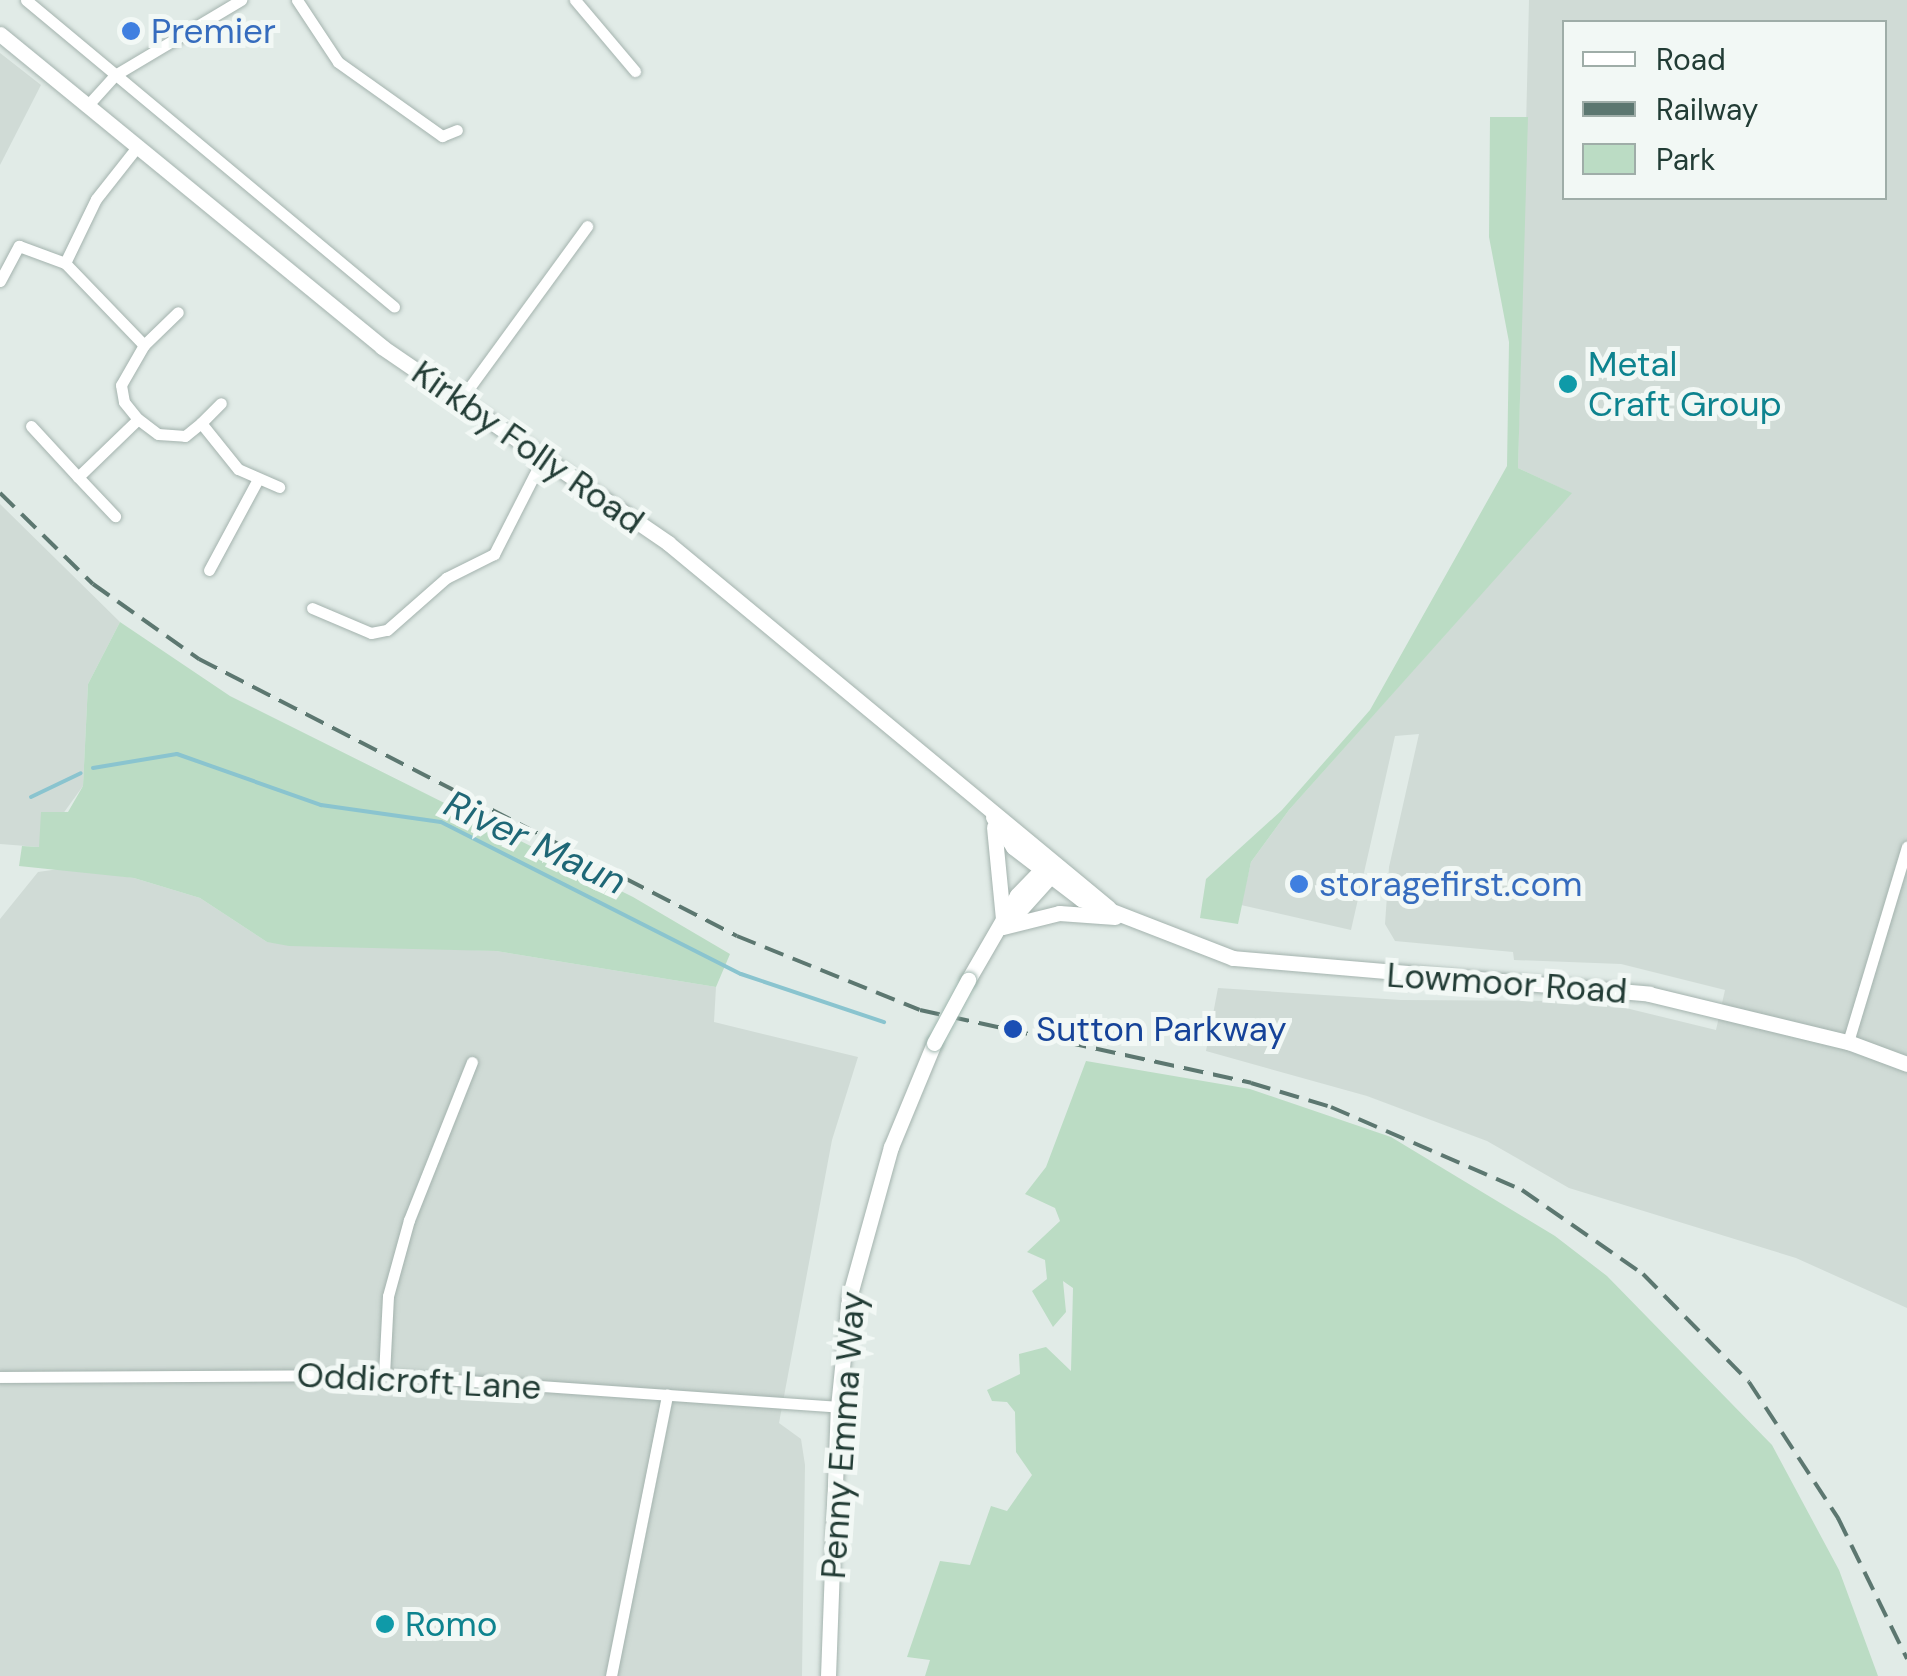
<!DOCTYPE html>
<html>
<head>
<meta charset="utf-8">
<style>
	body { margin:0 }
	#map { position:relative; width:1907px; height:1676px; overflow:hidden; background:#e1ebe7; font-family:"DM Sans",sans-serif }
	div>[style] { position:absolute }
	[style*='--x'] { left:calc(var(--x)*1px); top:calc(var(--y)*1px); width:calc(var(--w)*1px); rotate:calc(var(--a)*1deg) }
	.built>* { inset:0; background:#d0dbd6 }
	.green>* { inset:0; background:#bbdcc4 }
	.stream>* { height:4px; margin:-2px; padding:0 2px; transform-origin:2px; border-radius:2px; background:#8ac4cf }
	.roads { filter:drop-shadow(0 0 2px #a4b3ae) drop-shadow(0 0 2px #a4b3ae) }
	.minor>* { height:11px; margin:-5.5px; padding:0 5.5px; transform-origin:5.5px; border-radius:5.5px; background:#fff }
	.secondary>* { height:15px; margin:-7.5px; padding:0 7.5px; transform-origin:7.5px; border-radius:7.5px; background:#fff }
	.rail>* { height:4px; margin-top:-2px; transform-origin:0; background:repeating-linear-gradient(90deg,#5c7770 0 20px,transparent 0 30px) }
	.bridges { filter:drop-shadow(0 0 2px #a0b7af) drop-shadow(0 0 2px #a0b7af) }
	.secondary-bridge>* { height:15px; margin:-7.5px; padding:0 7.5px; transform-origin:7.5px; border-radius:7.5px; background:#fff }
	.dots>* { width:28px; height:28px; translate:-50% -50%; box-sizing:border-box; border:5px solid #f2f8f5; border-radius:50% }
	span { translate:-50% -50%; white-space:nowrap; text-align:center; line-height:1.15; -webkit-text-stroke:10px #f2f8f5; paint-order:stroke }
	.shop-label { font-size:35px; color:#366cbe }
	.left { translate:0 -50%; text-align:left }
	.culture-label { font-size:35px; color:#0d838f }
	.street-label { font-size:35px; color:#223c35 }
	.transit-label { font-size:35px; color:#164399 }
	.water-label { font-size:38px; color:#1e6776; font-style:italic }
	.legend { position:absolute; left:1562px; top:20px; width:325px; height:180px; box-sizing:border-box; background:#f2f8f5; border:2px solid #9fada8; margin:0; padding:12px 18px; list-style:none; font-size:30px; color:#223c35 }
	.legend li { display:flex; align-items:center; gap:20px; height:50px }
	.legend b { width:50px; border:2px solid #9fada8 }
</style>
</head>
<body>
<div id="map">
	<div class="built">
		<div style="clip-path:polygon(evenodd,1529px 0,1907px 0,1907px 1308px,1796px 1258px,1569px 1188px,1487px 1141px,1367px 1096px,1206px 1051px,1218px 988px,1401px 1000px,1597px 1001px,1716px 1030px,1725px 990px,1621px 964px,1514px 960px,1513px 952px,1395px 941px,1385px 924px,1389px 867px,1419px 734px,1395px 736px,1351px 930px,1241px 905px,1251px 862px,1289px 810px,1571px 493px,1518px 468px,1529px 0,1564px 22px,1884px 22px,1884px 198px,1564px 198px,1564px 22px)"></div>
		<div style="clip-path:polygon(0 53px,41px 85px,0 165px)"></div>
		<div style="clip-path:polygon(0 504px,120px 622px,88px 684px,83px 786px,39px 847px,0 844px)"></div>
		<div style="clip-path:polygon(66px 868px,134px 878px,200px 898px,267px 942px,496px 951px,716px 987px,714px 1022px,858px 1057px,832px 1140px,779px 1423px,801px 1439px,805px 1465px,802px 1676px,0 1676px,0 919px,38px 872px)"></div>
	</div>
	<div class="green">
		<div style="clip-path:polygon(1490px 117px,1528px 117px,1518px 468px,1572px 493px,1289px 810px,1251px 862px,1238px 924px,1200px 918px,1206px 879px,1282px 810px,1370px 710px,1507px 466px,1509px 342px,1489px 237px)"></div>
		<div style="clip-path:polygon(120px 622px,230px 696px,633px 897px,730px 954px,716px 987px,496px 951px,289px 946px,267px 942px,200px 898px,134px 878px,19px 866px,22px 846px,39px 847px,41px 812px,68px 812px,83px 786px,88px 684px)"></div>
		<div style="clip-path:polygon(1086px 1061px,1250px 1089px,1391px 1137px,1555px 1236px,1607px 1276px,1772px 1445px,1839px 1570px,1878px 1676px,925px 1676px,930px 1660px,907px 1657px,940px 1561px,970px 1565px,991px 1506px,1007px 1511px,1032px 1475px,1016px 1452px,1015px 1412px,1007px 1402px,992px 1401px,987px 1390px,1020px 1374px,1019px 1354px,1046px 1347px,1071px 1371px,1073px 1288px,1063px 1281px,1066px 1312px,1053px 1327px,1032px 1291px,1047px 1279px,1045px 1260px,1027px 1252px,1060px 1221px,1055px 1208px,1025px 1194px,1046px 1167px)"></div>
	</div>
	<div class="stream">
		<div style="--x:93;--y:768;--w:85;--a:-9.5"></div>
		<div style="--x:177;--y:754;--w:153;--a:19.5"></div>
		<div style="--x:321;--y:805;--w:121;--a:8.1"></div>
		<div style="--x:441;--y:822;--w:336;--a:26.9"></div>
		<div style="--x:741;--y:974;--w:151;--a:18.6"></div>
		<div style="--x:31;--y:797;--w:55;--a:-25.6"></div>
	</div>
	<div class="roads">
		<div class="minor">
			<div style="--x:26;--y:0;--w:479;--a:39.8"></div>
			<div style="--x:297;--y:0;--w:74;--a:56.5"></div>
			<div style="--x:338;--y:62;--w:128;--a:35.4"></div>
			<div style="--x:442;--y:136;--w:16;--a:-22"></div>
			<div style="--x:575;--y:0;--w:93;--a:49.8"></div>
			<div style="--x:87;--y:106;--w:42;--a:-47.9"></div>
			<div style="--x:115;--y:75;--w:147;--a:-30.8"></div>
			<div style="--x:65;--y:263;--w:114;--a:46.1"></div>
			<div style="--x:144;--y:345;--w:46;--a:119.9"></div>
			<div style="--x:121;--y:385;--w:17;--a:80"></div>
			<div style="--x:124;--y:402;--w:22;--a:51"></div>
			<div style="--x:138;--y:419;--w:25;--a:37"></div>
			<div style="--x:158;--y:434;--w:27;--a:4"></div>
			<div style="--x:185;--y:436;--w:21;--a:-39"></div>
			<div style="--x:201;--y:423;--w:59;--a:51.2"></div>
			<div style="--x:238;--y:469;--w:45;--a:23.7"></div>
			<div style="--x:0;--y:281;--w:40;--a:-62"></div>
			<div style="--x:19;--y:246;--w:49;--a:20.3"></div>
			<div style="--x:65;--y:263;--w:71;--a:-64.2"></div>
			<div style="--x:96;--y:199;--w:66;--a:-51.7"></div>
			<div style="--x:144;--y:345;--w:47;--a:-44.1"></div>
			<div style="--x:461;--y:399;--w:214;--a:-53.9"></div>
			<div style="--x:201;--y:423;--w:28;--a:-45"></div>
			<div style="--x:31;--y:426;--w:69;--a:47.3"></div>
			<div style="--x:78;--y:477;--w:83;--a:-44"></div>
			<div style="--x:78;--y:477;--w:54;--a:46.5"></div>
			<div style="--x:209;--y:570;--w:103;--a:-61.7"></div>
			<div style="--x:312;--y:608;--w:64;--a:23"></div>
			<div style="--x:371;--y:633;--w:16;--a:-11"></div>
			<div style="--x:387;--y:630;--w:79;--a:-41.4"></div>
			<div style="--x:446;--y:578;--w:54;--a:-26.6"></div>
			<div style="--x:494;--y:554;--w:112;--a:-63"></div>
			<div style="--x:1848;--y:1042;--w:204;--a:-73.2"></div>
			<div style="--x:384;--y:1375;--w:79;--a:-87.1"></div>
			<div style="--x:388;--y:1296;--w:79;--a:-74.6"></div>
			<div style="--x:409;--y:1220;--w:170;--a:-68.3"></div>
			<div style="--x:0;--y:1377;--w:384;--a:-0.3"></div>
			<div style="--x:384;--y:1375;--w:455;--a:4"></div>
			<div style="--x:611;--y:1676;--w:287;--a:-78.7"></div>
		</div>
		<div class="secondary">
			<div style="--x:0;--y:34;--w:494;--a:39.3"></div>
			<div style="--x:382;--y:347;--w:347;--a:34.4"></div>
			<div style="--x:668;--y:543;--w:572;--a:39.61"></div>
			<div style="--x:993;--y:817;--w:36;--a:56"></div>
			<div style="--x:1013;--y:847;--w:86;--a:37.4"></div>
			<div style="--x:1081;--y:899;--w:163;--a:21.2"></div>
			<div style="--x:1233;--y:958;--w:418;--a:4.9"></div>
			<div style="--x:1649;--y:994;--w:205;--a:13.6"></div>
			<div style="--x:1848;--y:1042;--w:63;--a:20.4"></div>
			<div style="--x:994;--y:827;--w:91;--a:84.4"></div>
			<div style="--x:1010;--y:921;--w:66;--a:-48.1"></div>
			<div style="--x:1003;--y:927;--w:58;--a:-14"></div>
			<div style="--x:1059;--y:913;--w:56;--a:4.1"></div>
			<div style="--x:968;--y:980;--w:98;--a:-60"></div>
			<div style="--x:1017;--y:895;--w:45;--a:-45.9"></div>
			<div style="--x:828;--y:1676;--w:269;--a:-87.9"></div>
			<div style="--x:838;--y:1407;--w:110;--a:-84.2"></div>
			<div style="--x:849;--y:1298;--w:157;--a:-74.5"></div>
			<div style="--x:891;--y:1147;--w:113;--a:-67.5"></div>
		</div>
	</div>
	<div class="rail">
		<div style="--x:0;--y:493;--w:130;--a:44.4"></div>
		<div style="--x:93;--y:584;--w:130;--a:35.3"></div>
		<div style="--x:199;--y:659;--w:605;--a:27.24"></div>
		<div style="--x:737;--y:936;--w:197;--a:22"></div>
		<div style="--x:920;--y:1010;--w:339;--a:12.4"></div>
		<div style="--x:1251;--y:1083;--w:84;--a:16.7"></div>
		<div style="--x:1331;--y:1107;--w:208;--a:23.5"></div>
		<div style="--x:1522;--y:1190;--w:147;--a:34.8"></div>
		<div style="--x:1643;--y:1274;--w:151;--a:45.5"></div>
		<div style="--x:1749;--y:1382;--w:163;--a:56.8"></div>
		<div style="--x:1838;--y:1518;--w:157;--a:63.9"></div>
	</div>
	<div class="bridges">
		<div class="secondary-bridge">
			<div style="--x:934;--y:1043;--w:72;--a:-61.6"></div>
		</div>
	</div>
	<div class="dots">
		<div style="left:131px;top:31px;background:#3f7fe0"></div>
		<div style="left:1568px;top:384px;background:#0f9aa8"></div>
		<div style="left:1299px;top:884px;background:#3f7fe0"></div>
		<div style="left:1013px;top:1029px;background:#1a4fb4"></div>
		<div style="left:385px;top:1624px;background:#0f9aa8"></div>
	</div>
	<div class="shop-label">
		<span class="left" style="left:151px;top:31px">Premier</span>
		<span class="left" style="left:1319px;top:884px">storagefirst.com</span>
	</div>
	<div class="culture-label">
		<span class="left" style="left:1588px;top:384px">Metal<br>Craft Group</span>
		<span class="left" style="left:405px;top:1624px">Romo</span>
	</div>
	<div class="street-label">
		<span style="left:528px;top:447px;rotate:35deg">Kirkby Folly Road</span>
		<span style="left:1507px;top:983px;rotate:4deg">Lowmoor Road</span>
		<span style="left:419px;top:1381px;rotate:3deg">Oddicroft Lane</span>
		<span style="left:843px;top:1435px;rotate:-86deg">Penny Emma Way</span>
	</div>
	<div class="transit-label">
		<span class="left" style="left:1036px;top:1029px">Sutton Parkway</span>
	</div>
	<div class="water-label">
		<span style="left:535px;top:843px;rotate:25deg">River Maun</span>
	</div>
	<ul class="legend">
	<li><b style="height:12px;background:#fff"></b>Road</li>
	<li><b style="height:12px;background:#5c7770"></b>Railway</li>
	<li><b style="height:28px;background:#bbdcc4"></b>Park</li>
	</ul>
</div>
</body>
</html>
